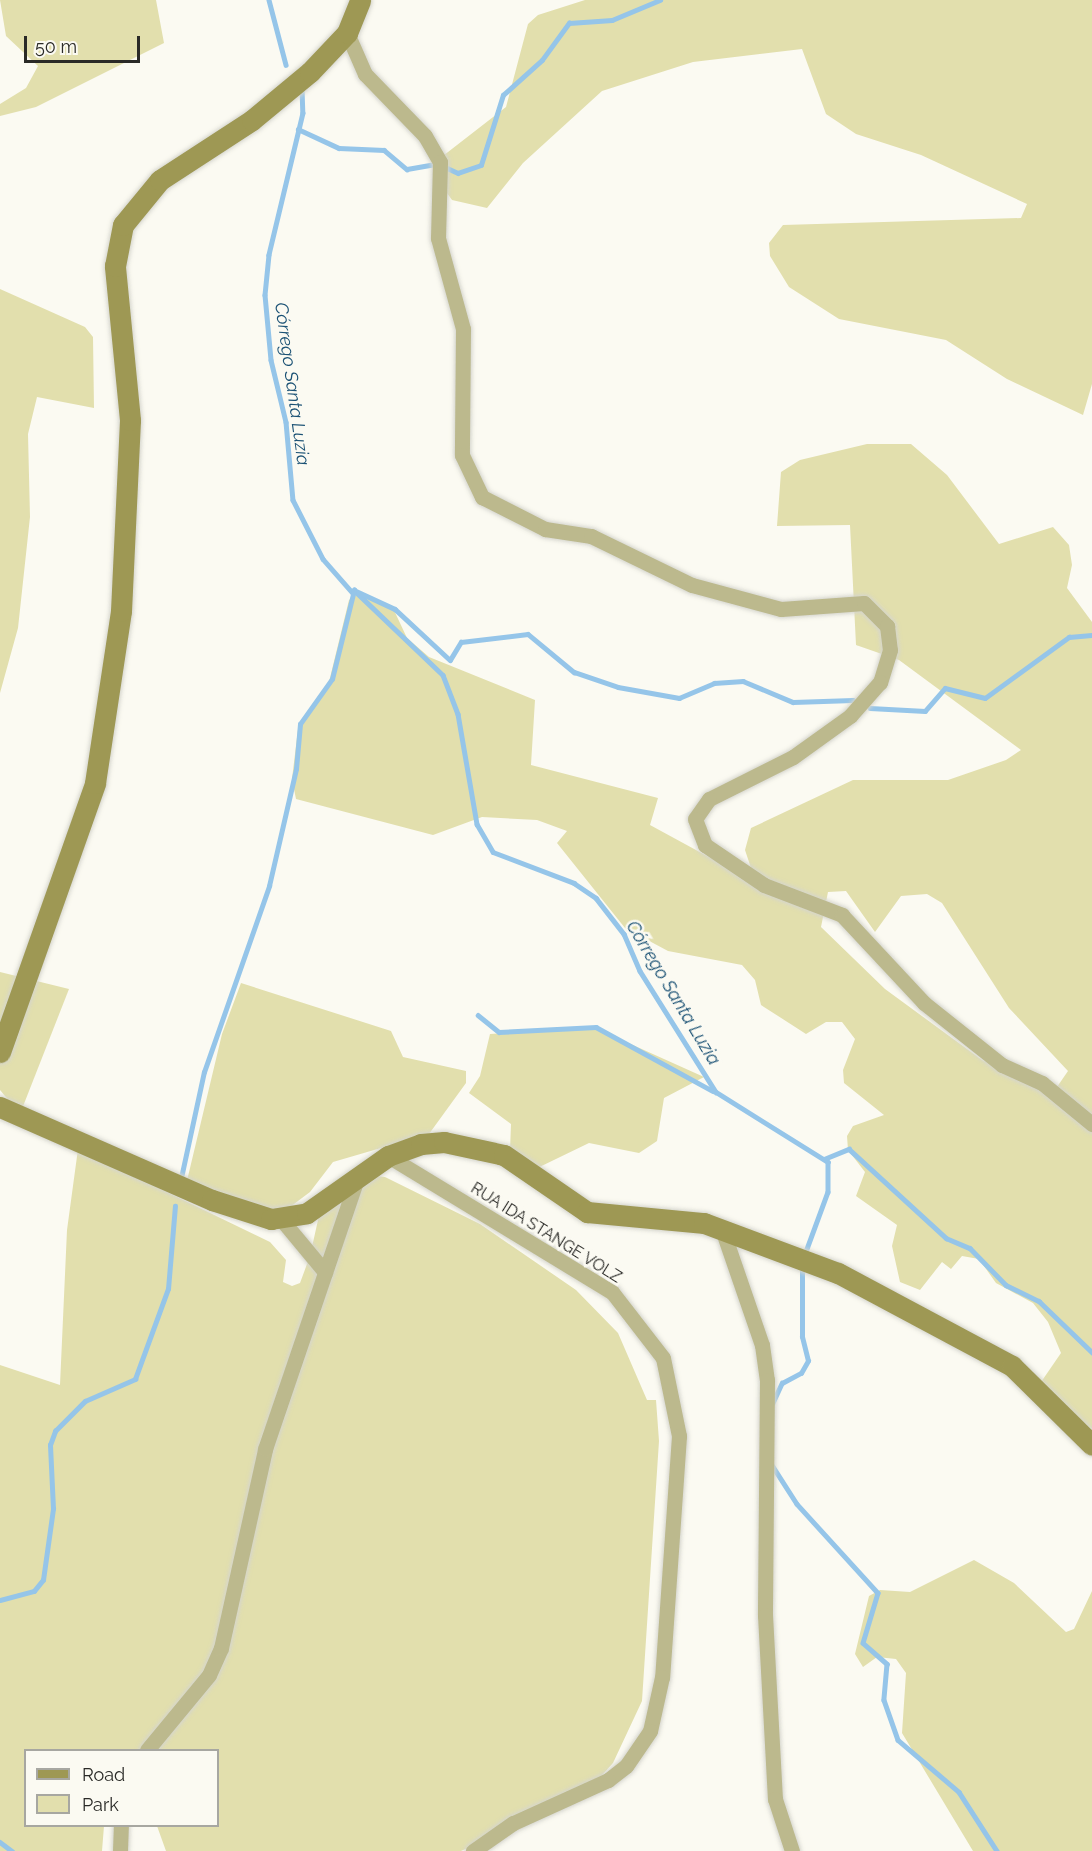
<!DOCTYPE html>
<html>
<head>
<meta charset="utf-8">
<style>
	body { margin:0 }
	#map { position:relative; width:1092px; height:1851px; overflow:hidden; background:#fbfaf2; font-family:Raleway,sans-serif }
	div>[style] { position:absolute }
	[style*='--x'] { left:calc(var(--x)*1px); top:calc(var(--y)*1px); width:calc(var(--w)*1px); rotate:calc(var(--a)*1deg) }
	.green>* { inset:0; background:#e2dfad }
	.stream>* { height:4.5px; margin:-2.25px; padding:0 2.25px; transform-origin:2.25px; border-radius:2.25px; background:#95c5e9 }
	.roads { filter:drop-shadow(0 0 2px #d5d5cd) drop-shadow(0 0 2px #d5d5cd) }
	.street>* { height:15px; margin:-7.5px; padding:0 7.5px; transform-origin:7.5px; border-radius:7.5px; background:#bcb98d }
	.secondary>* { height:21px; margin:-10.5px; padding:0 10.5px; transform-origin:10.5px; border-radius:10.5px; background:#9e9854 }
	span { translate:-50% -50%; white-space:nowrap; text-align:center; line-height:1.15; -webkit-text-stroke:5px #fbfaf2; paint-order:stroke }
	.street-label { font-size:16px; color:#2a2a27 }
	.water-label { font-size:18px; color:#1a5174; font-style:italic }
	.legend { position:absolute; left:24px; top:1749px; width:195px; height:78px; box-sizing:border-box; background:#fbfaf2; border:2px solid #a7a7a1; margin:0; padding:8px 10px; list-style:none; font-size:18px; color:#2a2a27 }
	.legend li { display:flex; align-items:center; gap:12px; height:30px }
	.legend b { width:30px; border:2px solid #a7a7a1 }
	.scale { position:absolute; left:24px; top:36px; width:116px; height:27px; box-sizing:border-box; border:3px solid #2a2a27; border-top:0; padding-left:8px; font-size:18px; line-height:21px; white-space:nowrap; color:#2a2a27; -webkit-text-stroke:4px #fbfaf2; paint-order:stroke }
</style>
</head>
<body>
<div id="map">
	<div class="green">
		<div style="clip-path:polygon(0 0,156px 0,164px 43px,36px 107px,0 116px,0 104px,26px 88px,38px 66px,6px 36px)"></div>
		<div style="clip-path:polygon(585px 0,1092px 0,1092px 384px,1083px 415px,1007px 379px,946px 340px,839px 319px,789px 287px,770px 256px,769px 243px,783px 225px,1021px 218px,1027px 204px,921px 155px,856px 134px,826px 114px,802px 49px,693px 62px,602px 91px,523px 163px,487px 208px,452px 200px,439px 182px,439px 159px,506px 107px,528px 24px,538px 15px)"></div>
		<div style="clip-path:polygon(0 289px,85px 327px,93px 337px,94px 408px,37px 397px,28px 434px,30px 517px,18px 628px,0 693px)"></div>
		<div style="clip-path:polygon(evenodd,867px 444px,911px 444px,947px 475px,999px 544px,1053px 527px,1069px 545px,1072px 565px,1067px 588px,1092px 622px,1092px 1429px,1039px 1385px,1061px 1353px,1048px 1322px,1033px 1303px,996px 1283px,979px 1259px,962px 1256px,951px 1269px,942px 1262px,920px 1290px,900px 1282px,892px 1246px,897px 1225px,856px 1196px,865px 1172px,848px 1150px,847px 1136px,853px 1126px,884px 1115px,844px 1083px,843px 1070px,855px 1039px,842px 1022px,826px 1022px,806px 1034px,761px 1005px,755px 980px,742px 965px,668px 951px,625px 928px,557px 843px,567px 831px,537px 820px,482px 817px,433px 835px,296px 799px,292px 779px,298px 729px,327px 690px,349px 600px,357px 594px,392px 606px,407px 638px,429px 657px,535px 700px,531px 765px,658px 798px,650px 825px,718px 862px,751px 868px,745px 850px,751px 828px,853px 780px,948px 780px,1006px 760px,1021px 750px,899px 660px,856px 645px,850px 525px,777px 526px,781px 472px,800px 460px,867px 444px,846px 891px,875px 932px,901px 896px,927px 894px,942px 903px,1009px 1008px,1068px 1071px,1057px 1087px,1048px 1093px,982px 1060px,885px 989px,821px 927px,828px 892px,846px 891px)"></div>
		<div style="clip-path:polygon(0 972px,69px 989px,20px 1114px,0 1090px)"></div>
		<div style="clip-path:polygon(241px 983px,391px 1031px,403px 1057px,466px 1071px,466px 1083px,429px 1134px,333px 1162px,310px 1192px,282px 1213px,185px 1189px,222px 1034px)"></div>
		<div style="clip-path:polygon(595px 1028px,704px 1077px,664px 1098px,657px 1141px,639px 1153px,589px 1143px,525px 1174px,510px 1151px,511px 1124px,469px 1093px,480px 1076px,490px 1034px)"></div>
		<div style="clip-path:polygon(78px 1149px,270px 1242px,286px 1260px,283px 1282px,292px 1286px,300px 1283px,310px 1256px,322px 1202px,353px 1173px,385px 1177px,480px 1224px,576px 1290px,618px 1333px,647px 1400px,656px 1400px,659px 1441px,642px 1701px,613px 1763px,595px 1783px,567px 1802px,461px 1851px,166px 1851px,157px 1826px,218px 1826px,218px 1750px,26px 1750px,26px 1826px,104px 1826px,102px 1851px,0 1851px,0 1365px,60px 1385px,67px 1230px)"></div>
		<div style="clip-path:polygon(974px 1560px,1014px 1583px,1066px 1632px,1074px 1629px,1092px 1591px,1092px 1851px,973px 1851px,902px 1733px,906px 1673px,896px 1659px,877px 1657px,863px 1667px,855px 1654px,869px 1596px,880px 1590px,910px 1592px)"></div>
	</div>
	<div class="stream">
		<div style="--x:269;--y:0;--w:67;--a:75.3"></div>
		<div style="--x:302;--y:89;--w:24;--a:88"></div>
		<div style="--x:303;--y:113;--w:146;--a:103.5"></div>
		<div style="--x:269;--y:255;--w:40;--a:95.7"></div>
		<div style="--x:265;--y:295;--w:65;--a:84.7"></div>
		<div style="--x:271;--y:360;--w:64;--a:76.4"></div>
		<div style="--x:286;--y:422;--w:78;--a:84.9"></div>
		<div style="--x:293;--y:500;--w:66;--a:63"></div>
		<div style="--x:323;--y:559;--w:44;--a:48.7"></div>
		<div style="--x:298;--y:129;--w:45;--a:24.9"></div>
		<div style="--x:339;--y:148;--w:45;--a:2.5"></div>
		<div style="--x:384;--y:150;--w:30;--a:40"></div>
		<div style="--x:407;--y:169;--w:27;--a:-10"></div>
		<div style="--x:445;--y:167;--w:14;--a:25"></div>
		<div style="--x:458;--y:173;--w:24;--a:-19"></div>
		<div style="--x:481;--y:165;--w:73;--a:-72.6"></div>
		<div style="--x:503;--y:95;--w:52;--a:-41.9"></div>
		<div style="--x:542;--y:60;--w:46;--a:-53.9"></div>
		<div style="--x:569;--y:23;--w:43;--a:-4"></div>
		<div style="--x:612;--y:20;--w:52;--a:-22.6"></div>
		<div style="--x:354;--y:590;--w:123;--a:43.7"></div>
		<div style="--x:443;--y:675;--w:42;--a:69"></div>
		<div style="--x:458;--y:714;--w:112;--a:80.2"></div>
		<div style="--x:477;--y:824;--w:32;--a:60"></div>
		<div style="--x:493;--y:852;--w:87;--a:20.9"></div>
		<div style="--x:574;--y:883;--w:27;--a:34"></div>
		<div style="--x:596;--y:898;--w:46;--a:52.1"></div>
		<div style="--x:624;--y:934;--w:40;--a:66.6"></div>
		<div style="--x:640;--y:971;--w:143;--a:57.9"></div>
		<div style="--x:716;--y:1092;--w:132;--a:32"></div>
		<div style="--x:828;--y:1162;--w:30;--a:90"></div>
		<div style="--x:828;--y:1192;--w:61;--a:110.2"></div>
		<div style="--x:354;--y:590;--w:45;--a:24.9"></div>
		<div style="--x:395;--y:609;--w:75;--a:42.8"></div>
		<div style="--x:450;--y:660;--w:21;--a:-59"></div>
		<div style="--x:461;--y:642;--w:67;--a:-6.8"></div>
		<div style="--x:528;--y:634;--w:60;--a:39.6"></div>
		<div style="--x:574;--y:672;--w:46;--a:18.8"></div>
		<div style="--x:618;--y:687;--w:62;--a:10.2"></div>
		<div style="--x:679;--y:698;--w:38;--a:-23"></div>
		<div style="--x:714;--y:683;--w:29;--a:-4"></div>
		<div style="--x:743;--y:681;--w:54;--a:22.8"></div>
		<div style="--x:793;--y:702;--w:60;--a:-1.9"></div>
		<div style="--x:870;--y:708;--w:55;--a:3.1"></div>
		<div style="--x:925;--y:711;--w:30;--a:-49"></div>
		<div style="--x:945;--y:688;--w:41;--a:14"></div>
		<div style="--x:985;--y:698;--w:104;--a:-36"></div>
		<div style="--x:1069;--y:637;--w:23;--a:-5"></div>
		<div style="--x:478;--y:1015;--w:27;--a:39"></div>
		<div style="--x:499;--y:1032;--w:97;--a:-3"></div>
		<div style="--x:596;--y:1027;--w:133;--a:28.7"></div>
		<div style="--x:824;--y:1159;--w:27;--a:-22"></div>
		<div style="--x:849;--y:1149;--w:132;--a:42.5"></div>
		<div style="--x:946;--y:1238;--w:26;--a:23"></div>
		<div style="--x:970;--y:1248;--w:52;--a:45.8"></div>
		<div style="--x:1006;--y:1285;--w:37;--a:26"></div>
		<div style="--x:1039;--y:1301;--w:74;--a:43.9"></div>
		<div style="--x:181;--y:1178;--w:108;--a:-77.8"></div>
		<div style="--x:204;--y:1072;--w:197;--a:-70.7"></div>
		<div style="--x:269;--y:886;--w:120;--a:-77"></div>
		<div style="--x:296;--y:769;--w:45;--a:-84.9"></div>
		<div style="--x:300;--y:724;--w:55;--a:-54.6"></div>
		<div style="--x:332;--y:679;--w:92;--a:-76.1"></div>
		<div style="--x:772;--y:1404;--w:23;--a:-65"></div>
		<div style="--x:782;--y:1383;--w:21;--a:-28"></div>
		<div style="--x:801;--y:1373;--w:14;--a:-60"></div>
		<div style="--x:808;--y:1361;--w:25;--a:-104"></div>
		<div style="--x:802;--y:1337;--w:67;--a:-90"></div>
		<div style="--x:772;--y:1465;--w:46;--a:57.3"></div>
		<div style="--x:797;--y:1504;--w:120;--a:47.7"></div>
		<div style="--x:878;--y:1593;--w:52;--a:106.7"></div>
		<div style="--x:863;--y:1643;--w:32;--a:41"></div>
		<div style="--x:887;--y:1664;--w:36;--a:95"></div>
		<div style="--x:884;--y:1700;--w:42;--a:70.7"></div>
		<div style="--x:898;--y:1740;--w:80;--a:40.4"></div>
		<div style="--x:959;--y:1792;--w:70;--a:57.2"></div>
		<div style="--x:0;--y:1600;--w:35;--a:-15"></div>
		<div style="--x:34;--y:1591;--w:14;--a:-51"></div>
		<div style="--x:43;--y:1580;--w:72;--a:-82"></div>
		<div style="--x:53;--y:1509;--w:64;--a:-92.7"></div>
		<div style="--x:50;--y:1445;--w:15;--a:-70"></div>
		<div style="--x:55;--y:1431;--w:42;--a:-45"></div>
		<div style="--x:85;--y:1401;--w:55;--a:-23.7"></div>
		<div style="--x:135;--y:1379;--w:96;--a:-69.9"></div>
		<div style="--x:168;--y:1289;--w:83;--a:-85.2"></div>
		<div style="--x:0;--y:1842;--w:15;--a:37"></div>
	</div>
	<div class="roads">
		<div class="street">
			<div style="--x:347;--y:33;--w:45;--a:66.3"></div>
			<div style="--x:365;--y:74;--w:86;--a:45.9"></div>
			<div style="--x:425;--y:136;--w:30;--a:60"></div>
			<div style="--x:440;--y:162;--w:76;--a:91.5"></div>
			<div style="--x:438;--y:238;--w:94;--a:74.6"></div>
			<div style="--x:463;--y:329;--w:126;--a:90.5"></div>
			<div style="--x:462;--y:455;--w:47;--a:64.5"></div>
			<div style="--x:482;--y:497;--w:71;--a:26.9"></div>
			<div style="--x:545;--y:529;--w:47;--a:8.7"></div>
			<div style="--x:591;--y:536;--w:112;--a:25.9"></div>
			<div style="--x:692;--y:585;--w:92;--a:15.1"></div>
			<div style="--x:781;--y:609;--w:83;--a:-4.1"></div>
			<div style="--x:864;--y:603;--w:33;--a:45"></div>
			<div style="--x:887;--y:626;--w:24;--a:83"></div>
			<div style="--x:890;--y:650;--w:34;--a:107"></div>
			<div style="--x:880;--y:682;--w:45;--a:131.4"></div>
			<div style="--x:850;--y:716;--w:70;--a:144.3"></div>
			<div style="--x:793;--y:757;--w:94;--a:153.4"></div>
			<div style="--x:709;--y:799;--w:24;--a:125"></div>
			<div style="--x:695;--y:819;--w:28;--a:69"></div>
			<div style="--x:705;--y:845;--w:71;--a:34.1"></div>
			<div style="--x:764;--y:885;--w:84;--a:21"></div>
			<div style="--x:842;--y:915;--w:120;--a:47"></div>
			<div style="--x:924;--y:1003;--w:100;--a:38.5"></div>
			<div style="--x:1002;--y:1065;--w:44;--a:24.2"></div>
			<div style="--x:1042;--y:1083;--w:65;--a:39.4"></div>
			<div style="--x:388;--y:1156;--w:262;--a:31.3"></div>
			<div style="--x:612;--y:1292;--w:83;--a:52.3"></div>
			<div style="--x:663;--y:1358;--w:80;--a:78.4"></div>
			<div style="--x:679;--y:1436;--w:242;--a:94"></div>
			<div style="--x:662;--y:1677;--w:55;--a:102.5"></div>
			<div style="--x:650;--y:1731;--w:42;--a:124.4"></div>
			<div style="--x:626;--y:1766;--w:23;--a:142"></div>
			<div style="--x:608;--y:1780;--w:104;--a:155.6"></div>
			<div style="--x:513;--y:1823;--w:49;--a:145"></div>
			<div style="--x:281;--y:1219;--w:69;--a:50.3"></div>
			<div style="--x:722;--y:1229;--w:123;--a:71"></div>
			<div style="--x:762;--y:1345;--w:35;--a:82"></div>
			<div style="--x:767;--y:1380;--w:235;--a:90.5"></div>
			<div style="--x:765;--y:1615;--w:184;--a:86.9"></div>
			<div style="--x:775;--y:1799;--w:55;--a:71.9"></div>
			<div style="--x:147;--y:1750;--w:97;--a:-50.4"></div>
			<div style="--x:209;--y:1675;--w:30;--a:-66"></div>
			<div style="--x:221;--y:1648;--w:204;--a:-77.5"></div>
			<div style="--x:265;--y:1449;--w:286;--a:-71.2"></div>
			<div style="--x:120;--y:1851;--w:25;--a:-88"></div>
		</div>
		<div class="secondary">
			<div style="--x:0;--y:1052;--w:285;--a:-70.5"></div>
			<div style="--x:95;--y:783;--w:174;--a:-81.4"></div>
			<div style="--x:121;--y:611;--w:191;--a:-87.3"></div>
			<div style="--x:130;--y:420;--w:155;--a:-95.6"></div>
			<div style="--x:115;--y:266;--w:42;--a:-79"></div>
			<div style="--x:123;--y:225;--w:58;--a:-50.6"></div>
			<div style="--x:160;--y:180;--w:110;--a:-33.1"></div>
			<div style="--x:252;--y:120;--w:75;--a:-39.6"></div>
			<div style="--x:310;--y:72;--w:54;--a:-46.5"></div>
			<div style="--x:347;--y:33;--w:35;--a:-68"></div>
			<div style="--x:0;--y:1107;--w:232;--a:23.7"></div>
			<div style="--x:212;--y:1200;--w:62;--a:17.9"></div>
			<div style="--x:271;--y:1219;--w:36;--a:-9"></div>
			<div style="--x:307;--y:1213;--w:99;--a:-35.1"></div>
			<div style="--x:388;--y:1156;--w:35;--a:-20"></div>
			<div style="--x:421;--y:1144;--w:23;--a:-5"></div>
			<div style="--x:444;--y:1142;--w:61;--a:12.2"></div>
			<div style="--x:504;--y:1155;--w:101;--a:34.5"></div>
			<div style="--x:587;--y:1212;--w:118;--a:5.4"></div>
			<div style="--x:704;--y:1223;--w:143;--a:20.5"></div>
			<div style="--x:838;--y:1273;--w:197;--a:28.1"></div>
			<div style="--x:1012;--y:1366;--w:112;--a:44.6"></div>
		</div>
	</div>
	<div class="street-label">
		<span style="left:546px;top:1233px;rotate:32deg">RUA IDA STANGE VOLZ</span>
	</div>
	<div class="water-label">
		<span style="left:292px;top:384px;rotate:82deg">Córrego Santa Luzia</span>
		<span style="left:673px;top:993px;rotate:59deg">Córrego Santa Luzia</span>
	</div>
	<ul class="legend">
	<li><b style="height:8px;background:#9e9854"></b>Road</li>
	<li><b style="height:16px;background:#e2dfad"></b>Park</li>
	</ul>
	<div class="scale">50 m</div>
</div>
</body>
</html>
